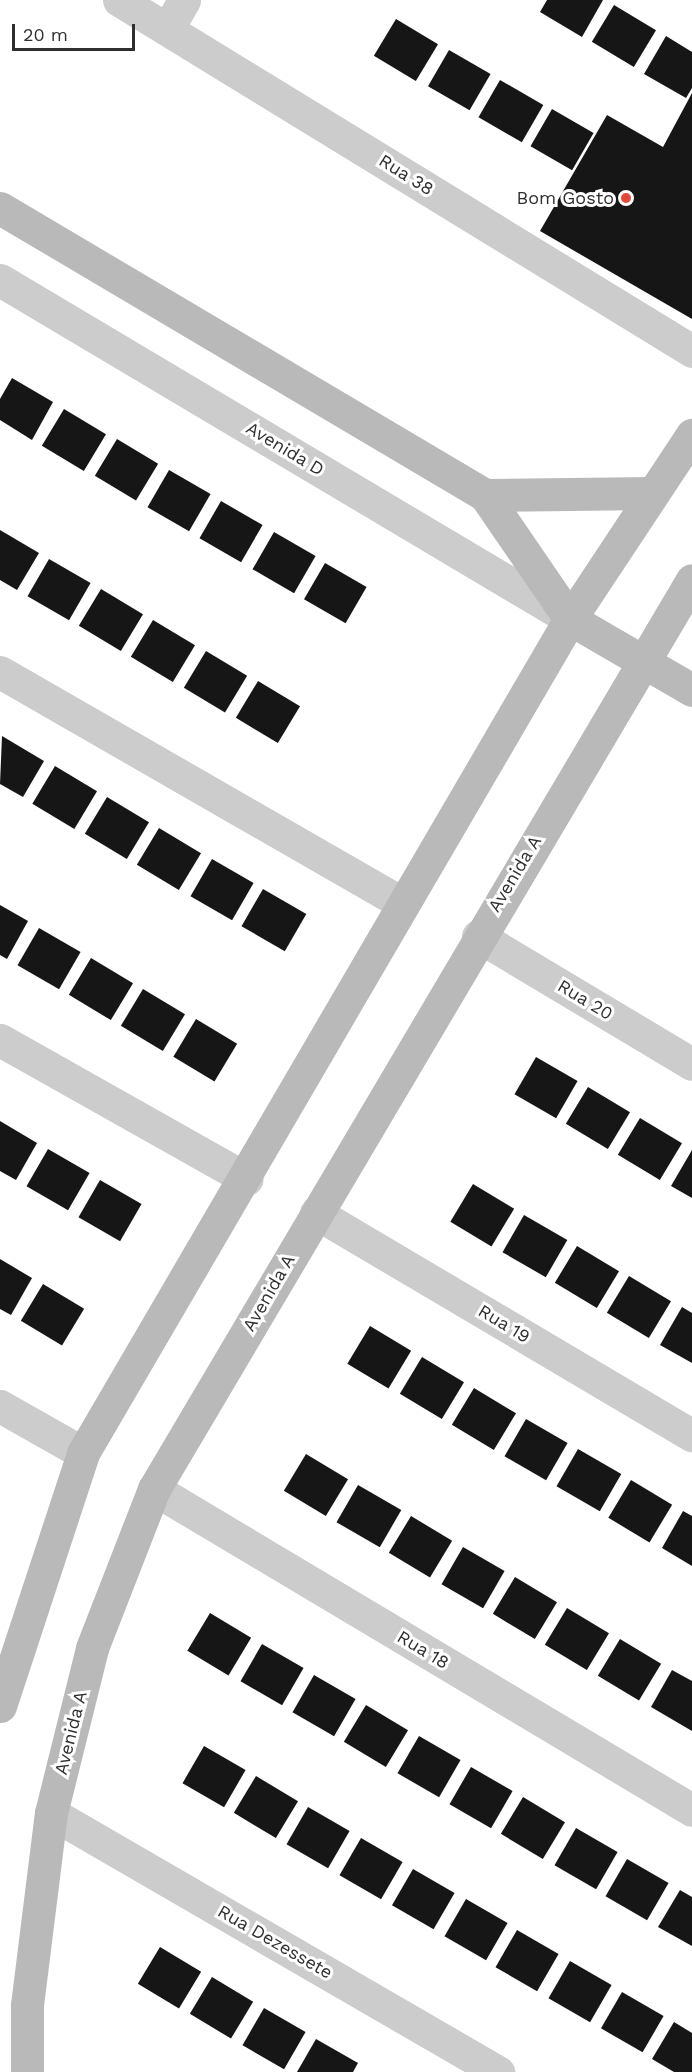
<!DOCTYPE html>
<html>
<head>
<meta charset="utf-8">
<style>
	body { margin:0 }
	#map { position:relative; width:692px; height:2072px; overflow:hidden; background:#fff; font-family:"Work Sans",sans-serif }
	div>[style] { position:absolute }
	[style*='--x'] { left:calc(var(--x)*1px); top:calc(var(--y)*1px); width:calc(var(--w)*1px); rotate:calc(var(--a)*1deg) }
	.building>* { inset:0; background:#161616; transform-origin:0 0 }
	.street>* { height:33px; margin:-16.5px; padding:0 16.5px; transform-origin:16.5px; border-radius:16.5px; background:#ccc }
	.secondary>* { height:33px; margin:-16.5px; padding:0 16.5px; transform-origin:16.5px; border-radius:16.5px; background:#b9b9b9 }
	.dots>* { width:16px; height:16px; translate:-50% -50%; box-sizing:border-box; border:3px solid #fff; border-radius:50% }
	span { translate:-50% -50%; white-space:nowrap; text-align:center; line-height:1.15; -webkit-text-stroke:6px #fff; paint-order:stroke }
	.street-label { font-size:18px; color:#2f2f2f }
	.poi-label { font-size:18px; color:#2f2f2f }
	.right { translate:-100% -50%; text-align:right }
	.scale { position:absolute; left:12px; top:24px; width:123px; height:27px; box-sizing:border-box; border:3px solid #2f2f2f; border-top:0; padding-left:8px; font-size:18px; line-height:21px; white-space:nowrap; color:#2f2f2f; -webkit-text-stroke:4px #fff; paint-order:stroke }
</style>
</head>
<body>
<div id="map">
	<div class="building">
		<div style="clip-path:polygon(547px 0,603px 0,582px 37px,540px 12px)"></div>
		<div style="left:614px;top:5px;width:49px;height:43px;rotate:31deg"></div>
		<div style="left:396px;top:19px;width:49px;height:43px;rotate:31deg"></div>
		<div style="clip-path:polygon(666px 36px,692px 52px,692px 88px,686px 98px,644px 74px)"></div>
		<div style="left:449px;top:50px;width:48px;height:42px;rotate:30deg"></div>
		<div style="left:500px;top:80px;width:50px;height:43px;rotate:30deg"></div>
		<div style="clip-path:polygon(692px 93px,692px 319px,540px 231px,607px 115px,663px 147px)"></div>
		<div style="left:552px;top:109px;width:48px;height:43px;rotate:30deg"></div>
		<div style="clip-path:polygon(12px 378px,53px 402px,32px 440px,0 420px,0 399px)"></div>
		<div style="left:64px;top:409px;width:49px;height:43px;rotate:31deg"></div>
		<div style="left:117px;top:439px;width:48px;height:43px;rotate:31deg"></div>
		<div style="left:169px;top:470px;width:48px;height:43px;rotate:30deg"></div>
		<div style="left:221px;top:501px;width:48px;height:43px;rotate:30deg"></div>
		<div style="clip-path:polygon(0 530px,39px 553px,17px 590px,0 580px)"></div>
		<div style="left:274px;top:532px;width:48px;height:43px;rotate:30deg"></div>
		<div style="left:49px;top:559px;width:48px;height:43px;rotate:30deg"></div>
		<div style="left:325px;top:563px;width:48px;height:42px;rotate:30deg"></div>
		<div style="left:101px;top:589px;width:49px;height:43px;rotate:31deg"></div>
		<div style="left:153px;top:620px;width:49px;height:43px;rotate:31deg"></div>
		<div style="left:206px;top:651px;width:48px;height:43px;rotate:31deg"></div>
		<div style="left:258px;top:681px;width:49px;height:43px;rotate:31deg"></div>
		<div style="clip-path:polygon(2px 736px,44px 761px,23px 797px,0 784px)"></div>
		<div style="left:55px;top:766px;width:49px;height:44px;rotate:31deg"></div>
		<div style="left:107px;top:797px;width:49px;height:43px;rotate:31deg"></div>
		<div style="left:159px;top:828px;width:49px;height:43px;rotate:31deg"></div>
		<div style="left:212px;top:859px;width:48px;height:43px;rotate:30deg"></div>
		<div style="left:263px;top:889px;width:50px;height:43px;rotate:30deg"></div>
		<div style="clip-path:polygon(0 905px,28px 921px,7px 959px,0 955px)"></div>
		<div style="left:39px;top:928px;width:48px;height:43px;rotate:30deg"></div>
		<div style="left:91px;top:958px;width:49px;height:43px;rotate:31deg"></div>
		<div style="left:143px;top:989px;width:49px;height:43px;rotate:31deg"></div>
		<div style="left:196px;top:1019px;width:48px;height:44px;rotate:31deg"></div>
		<div style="left:536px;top:1057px;width:48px;height:43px;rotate:30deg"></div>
		<div style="left:588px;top:1087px;width:49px;height:43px;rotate:31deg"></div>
		<div style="left:640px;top:1118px;width:49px;height:43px;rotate:31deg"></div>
		<div style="clip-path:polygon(0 1121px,37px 1143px,16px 1180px,0 1171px)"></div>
		<div style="left:48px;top:1149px;width:48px;height:43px;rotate:30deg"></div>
		<div style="clip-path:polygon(692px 1150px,692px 1198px,671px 1186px)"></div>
		<div style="left:100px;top:1180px;width:48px;height:43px;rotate:30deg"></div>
		<div style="left:473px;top:1184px;width:48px;height:44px;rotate:31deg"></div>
		<div style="left:524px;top:1215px;width:50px;height:43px;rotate:30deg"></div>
		<div style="left:577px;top:1246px;width:49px;height:43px;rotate:31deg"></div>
		<div style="clip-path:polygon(0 1259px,32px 1278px,11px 1315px,0 1309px)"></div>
		<div style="left:629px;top:1276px;width:49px;height:43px;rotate:31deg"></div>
		<div style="left:43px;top:1284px;width:48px;height:43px;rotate:31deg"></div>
		<div style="clip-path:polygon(682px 1307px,692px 1313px,692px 1363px,660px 1345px)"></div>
		<div style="left:370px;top:1326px;width:48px;height:44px;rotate:31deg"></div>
		<div style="left:422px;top:1357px;width:49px;height:43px;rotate:31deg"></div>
		<div style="left:474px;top:1388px;width:49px;height:43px;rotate:31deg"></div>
		<div style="left:526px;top:1419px;width:48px;height:43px;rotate:30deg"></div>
		<div style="left:578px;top:1449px;width:50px;height:43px;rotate:30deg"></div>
		<div style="left:306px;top:1454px;width:49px;height:43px;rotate:31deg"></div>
		<div style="left:631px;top:1480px;width:48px;height:44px;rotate:31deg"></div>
		<div style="left:358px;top:1485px;width:50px;height:43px;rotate:30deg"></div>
		<div style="clip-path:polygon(683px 1511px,692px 1516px,692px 1566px,662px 1548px)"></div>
		<div style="left:411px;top:1516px;width:48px;height:43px;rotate:31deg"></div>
		<div style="left:463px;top:1547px;width:48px;height:43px;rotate:30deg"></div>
		<div style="left:515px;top:1577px;width:49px;height:43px;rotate:31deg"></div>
		<div style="left:567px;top:1608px;width:49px;height:43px;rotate:31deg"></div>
		<div style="left:210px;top:1613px;width:48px;height:44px;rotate:31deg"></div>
		<div style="left:620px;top:1639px;width:48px;height:43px;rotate:31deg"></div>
		<div style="left:262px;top:1644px;width:48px;height:43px;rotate:30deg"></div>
		<div style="clip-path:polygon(672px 1670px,692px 1681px,692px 1731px,651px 1707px)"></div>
		<div style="left:314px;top:1675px;width:48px;height:43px;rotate:30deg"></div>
		<div style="left:366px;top:1705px;width:49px;height:43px;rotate:31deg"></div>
		<div style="left:419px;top:1736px;width:48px;height:43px;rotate:30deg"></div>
		<div style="left:204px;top:1746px;width:48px;height:43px;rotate:30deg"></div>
		<div style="left:471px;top:1767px;width:48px;height:43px;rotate:30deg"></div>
		<div style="left:256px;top:1776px;width:49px;height:43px;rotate:31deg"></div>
		<div style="left:523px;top:1797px;width:49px;height:43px;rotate:31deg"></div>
		<div style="left:308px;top:1807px;width:48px;height:43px;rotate:30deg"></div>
		<div style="left:576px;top:1828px;width:48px;height:43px;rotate:30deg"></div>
		<div style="left:361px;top:1838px;width:48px;height:43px;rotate:30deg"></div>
		<div style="left:627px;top:1859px;width:48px;height:43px;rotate:30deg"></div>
		<div style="left:413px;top:1869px;width:48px;height:42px;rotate:30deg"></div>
		<div style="clip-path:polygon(680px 1890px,692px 1897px,692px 1946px,658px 1927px)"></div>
		<div style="left:466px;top:1899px;width:48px;height:43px;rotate:30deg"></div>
		<div style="left:517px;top:1930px;width:48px;height:43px;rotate:30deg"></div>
		<div style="left:160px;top:1947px;width:48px;height:43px;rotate:31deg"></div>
		<div style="left:570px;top:1961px;width:48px;height:43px;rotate:30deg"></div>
		<div style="left:212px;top:1977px;width:48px;height:43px;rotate:31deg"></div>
		<div style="left:622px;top:1992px;width:48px;height:42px;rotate:30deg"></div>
		<div style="left:264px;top:2008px;width:48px;height:43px;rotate:30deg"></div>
		<div style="clip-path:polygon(674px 2022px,692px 2033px,692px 2072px,674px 2072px,652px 2059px)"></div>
		<div style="clip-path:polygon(316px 2039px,358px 2063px,353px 2072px,297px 2072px)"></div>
	</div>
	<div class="street">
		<div style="--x:119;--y:0;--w:672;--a:31.49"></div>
		<div style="--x:168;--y:28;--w:32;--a:-60"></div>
		<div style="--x:0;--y:280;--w:663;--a:30.74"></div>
		<div style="--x:0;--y:672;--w:464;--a:29.9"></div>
		<div style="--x:478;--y:936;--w:249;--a:30.9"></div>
		<div style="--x:0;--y:1040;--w:283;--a:29.4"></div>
		<div style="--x:316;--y:1213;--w:437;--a:30.6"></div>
		<div style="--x:0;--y:1406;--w:95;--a:29.5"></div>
		<div style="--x:154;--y:1489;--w:626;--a:30.82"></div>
		<div style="--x:51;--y:1813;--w:517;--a:30.09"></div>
	</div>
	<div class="secondary">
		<div style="--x:0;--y:208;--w:564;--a:30.62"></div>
		<div style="--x:485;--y:495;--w:150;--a:55.6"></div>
		<div style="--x:570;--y:619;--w:141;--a:30.2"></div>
		<div style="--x:485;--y:495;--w:167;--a:-0.7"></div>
		<div style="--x:0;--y:1706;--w:266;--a:-71.8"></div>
		<div style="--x:83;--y:1453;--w:966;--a:-59.72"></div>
		<div style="--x:570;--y:619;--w:221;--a:-56.5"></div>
		<div style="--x:27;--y:2072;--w:67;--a:-90"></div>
		<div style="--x:27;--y:2005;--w:193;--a:-82.9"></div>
		<div style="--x:51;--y:1813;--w:170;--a:-76"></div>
		<div style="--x:92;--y:1648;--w:171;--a:-68.7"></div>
		<div style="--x:154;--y:1489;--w:1056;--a:-59.38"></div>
	</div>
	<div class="dots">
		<div style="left:626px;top:198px;background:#de493a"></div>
	</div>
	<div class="street-label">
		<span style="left:406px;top:175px;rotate:32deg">Rua 38</span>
		<span style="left:285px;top:449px;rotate:31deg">Avenida D</span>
		<span style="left:515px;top:874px;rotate:-59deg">Avenida A</span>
		<span style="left:585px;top:1000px;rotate:31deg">Rua 20</span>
		<span style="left:269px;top:1293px;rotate:-60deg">Avenida A</span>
		<span style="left:504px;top:1324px;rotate:31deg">Rua 19</span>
		<span style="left:423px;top:1650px;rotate:31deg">Rua 18</span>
		<span style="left:71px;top:1733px;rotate:-76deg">Avenida A</span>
		<span style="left:275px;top:1942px;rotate:30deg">Rua Dezessete</span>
	</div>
	<div class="poi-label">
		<span class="right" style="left:614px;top:198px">Bom Gosto</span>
	</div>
	<div class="scale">20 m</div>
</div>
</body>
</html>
